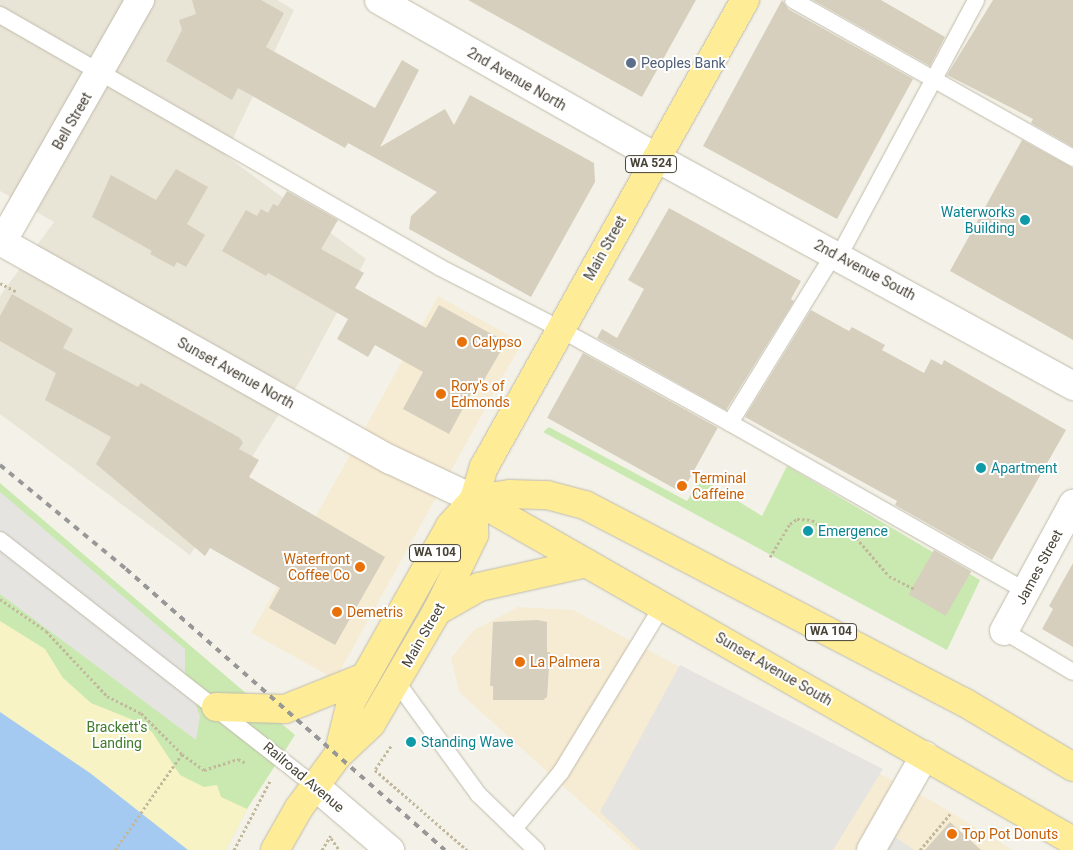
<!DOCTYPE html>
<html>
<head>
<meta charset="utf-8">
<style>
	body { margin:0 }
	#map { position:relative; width:1073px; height:850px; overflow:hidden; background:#f4f2e8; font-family:Roboto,sans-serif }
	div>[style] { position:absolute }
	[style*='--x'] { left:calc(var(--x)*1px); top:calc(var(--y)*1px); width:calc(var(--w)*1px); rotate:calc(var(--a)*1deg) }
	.residential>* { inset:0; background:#e8e4d6 }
	.commercial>* { inset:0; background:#f6ebd3; transform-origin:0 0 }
	.green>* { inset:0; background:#cae9b1 }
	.sand>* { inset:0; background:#f8f3c4 }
	.parking>* { inset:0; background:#e5e4e0 }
	.water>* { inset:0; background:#a4caf1 }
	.building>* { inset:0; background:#d6cfbd; transform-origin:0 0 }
	.path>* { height:3px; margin-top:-1.5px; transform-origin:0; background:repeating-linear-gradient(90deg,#c2b89c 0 2.5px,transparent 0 5px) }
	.roads { filter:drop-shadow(0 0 1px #c0bbaa) drop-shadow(0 0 1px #c0bbaa) }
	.service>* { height:16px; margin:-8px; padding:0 8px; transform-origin:8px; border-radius:8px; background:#fff }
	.minor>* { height:28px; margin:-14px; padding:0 14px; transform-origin:14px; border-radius:14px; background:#fff }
	.tertiary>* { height:28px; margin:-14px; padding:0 14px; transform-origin:14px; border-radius:14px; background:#fff }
	.primary>* { height:28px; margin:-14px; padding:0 14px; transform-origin:14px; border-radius:14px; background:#ffec96 }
	.rail>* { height:4px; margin-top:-2px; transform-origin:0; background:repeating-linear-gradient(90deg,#979797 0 6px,transparent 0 12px) }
	.dots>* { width:14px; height:14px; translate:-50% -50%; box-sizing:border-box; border:2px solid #fff; border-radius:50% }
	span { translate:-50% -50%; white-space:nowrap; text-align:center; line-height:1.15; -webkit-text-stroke:4px #fff; paint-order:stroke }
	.shield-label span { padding:1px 4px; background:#fff; border:1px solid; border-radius:4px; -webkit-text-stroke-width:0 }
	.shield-label { font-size:12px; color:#484337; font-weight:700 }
	.service-label { font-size:14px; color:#4e5e75 }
	.left { translate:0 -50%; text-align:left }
	.street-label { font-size:14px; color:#484337 }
	.culture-label { font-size:14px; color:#0d838f }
	.right { translate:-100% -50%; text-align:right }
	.food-label { font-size:14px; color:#c56008 }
	.park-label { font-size:14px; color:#3f7b29 }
</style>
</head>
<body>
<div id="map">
	<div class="residential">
		<div style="clip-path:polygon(0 0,277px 0,294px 10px,225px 155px,366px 259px,300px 381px,190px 555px,0 414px,0 296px,54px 222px,0 191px)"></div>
	</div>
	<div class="commercial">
		<div style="left:438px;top:296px;width:96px;height:385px;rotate:29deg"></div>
		<div style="clip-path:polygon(518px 607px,573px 610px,937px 804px,1013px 850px,634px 850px,459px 692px,451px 658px,474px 630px)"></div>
	</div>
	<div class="green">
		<div style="clip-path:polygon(549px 427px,687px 501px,701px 478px,762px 516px,787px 466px,980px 580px,947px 650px,543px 432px)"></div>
		<div style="clip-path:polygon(0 483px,295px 735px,247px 809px,226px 850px,0 850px)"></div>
	</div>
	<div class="sand">
		<div style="clip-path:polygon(0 621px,45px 649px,63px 678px,91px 703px,138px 722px,152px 732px,180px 775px,204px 787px,217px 785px,221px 797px,247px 809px,226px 850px,134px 850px,0 748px)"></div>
	</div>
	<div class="parking">
		<div style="clip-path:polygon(0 492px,185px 649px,185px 673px,200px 717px,196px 740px,0 594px)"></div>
		<div style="clip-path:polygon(680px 665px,883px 769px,833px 850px,640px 850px,600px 812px)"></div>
		<div style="clip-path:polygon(895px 837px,914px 850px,888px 850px)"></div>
	</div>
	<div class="water">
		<div style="clip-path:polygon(0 712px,90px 773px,188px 850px,0 850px)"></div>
	</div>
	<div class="building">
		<div style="clip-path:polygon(192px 0,261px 0,284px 13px,266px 47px,375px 108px,402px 60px,419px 70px,380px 147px,445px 109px,454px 125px,470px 95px,594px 163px,595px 182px,531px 297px,409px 229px,411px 216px,437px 192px,348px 143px,345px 148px,238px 88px,232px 100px,166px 61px,182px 30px,179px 20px,196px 14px)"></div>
		<div style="clip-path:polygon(468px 0,696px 0,642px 97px)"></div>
		<div style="clip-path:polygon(782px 0,788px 9px,913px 79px,837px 219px,703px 146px)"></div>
		<div style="clip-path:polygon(813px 0,881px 0,945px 37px,930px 66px)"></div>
		<div style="clip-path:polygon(993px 0,1073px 0,1073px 147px,1031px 123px,1033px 119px,947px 75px)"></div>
		<div style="clip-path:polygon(1022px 140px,1073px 168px,1073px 340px,950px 271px)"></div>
		<div style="clip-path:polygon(176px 169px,208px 187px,187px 224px,205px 235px,186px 267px,177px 262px,174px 267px,150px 254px,152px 251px,92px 217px,111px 175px,156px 200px)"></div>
		<div style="clip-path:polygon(287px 191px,338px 220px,321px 249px,364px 273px,355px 288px,426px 328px,439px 305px,506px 342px,484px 380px,480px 377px,449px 434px,403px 409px,423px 372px,375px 345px,368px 357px,337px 339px,348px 319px,268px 273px,266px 276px,222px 251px,246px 210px,257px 216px,261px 209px,268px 213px,273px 204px,278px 206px)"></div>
		<div style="clip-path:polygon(669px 208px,801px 281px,791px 299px,794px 301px,726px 410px,597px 338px,602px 329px,617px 338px,644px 289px,628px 280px)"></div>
		<div style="clip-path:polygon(12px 294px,73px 329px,63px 348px,138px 387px,141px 383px,240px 438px,243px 443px,239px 449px,259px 460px,249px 477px,385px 557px,335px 645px,269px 608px,280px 588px,210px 548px,205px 556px,96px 464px,111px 437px,45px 400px,56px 373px,0 341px,0 316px)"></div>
		<div style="clip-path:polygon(811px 310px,849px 331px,852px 327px,885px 345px,882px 350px,924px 373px,931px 359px,942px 365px,944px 360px,1066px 430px,992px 560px,895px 505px,897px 501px,745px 417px)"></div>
		<div style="left:583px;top:353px;width:154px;height:74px;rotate:29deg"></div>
		<div style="left:934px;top:550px;width:43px;height:51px;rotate:30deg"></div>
		<div style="clip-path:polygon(1073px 563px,1073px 647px,1042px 629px,1053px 609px,1049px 606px)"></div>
		<div style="clip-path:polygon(537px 620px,547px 622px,547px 652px,550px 652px,547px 697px,543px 700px,493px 700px,493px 686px,490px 686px,493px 622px)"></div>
		<div style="clip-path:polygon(950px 822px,981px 850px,925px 850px)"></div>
	</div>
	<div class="path">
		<div style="--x:0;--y:283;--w:19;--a:28"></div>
		<div style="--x:770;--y:557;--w:39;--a:-59"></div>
		<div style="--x:790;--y:524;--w:9;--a:-36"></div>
		<div style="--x:797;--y:519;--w:15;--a:4"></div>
		<div style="--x:812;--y:520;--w:9;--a:36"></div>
		<div style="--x:819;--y:525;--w:35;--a:15"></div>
		<div style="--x:853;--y:534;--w:55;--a:49.4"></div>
		<div style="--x:889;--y:576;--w:28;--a:27"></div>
		<div style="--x:0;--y:599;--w:56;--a:34.8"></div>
		<div style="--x:46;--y:631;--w:89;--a:46.8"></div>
		<div style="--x:107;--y:696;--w:38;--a:27"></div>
		<div style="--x:141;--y:713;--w:58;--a:45"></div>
		<div style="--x:182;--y:754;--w:27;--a:36"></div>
		<div style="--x:204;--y:770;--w:36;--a:-18"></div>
		<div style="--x:238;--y:759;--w:9;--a:27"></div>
		<div style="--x:391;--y:746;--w:29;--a:124"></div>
		<div style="--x:375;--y:770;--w:122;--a:41"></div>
		<div style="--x:331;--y:838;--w:14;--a:56"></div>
		<div style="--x:115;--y:850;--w:117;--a:-55.1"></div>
		<div style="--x:234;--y:850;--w:78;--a:-62.4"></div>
		<div style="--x:322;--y:850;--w:17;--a:-59"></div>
		<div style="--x:920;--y:850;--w:47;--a:-50.2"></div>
	</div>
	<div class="roads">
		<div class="service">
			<div style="--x:793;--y:0;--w:322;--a:29.4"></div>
			<div style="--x:0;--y:15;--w:508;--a:29.84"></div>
			<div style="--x:441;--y:268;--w:134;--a:27.1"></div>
			<div style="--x:560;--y:329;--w:194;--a:28.9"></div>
			<div style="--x:730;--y:423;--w:198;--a:-58.4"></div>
			<div style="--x:839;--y:256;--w:290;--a:-61.8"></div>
			<div style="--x:730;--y:423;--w:340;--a:29.6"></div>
			<div style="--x:0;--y:540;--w:400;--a:38"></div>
			<div style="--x:1004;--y:631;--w:80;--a:30.7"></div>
			<div style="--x:396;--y:681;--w:140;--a:54"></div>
			<div style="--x:478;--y:794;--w:81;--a:44"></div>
			<div style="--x:514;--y:829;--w:74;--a:-50.5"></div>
			<div style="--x:561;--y:772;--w:196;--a:-58.6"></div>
		</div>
		<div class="minor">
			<div style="--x:379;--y:0;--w:318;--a:29.6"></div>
			<div style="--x:655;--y:157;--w:477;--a:28.7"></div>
			<div style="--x:2;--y:242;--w:279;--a:-60.3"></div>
			<div style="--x:1004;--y:631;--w:145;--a:-61.5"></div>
			<div style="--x:871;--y:850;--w:109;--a:-60.4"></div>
		</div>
		<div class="tertiary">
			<div style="--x:0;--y:241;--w:448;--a:29.3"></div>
			<div style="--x:391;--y:460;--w:92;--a:25.2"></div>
			<div style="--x:315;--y:786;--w:99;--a:40.5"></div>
		</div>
		<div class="primary">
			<div style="--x:474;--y:499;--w:690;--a:29.72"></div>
			<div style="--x:474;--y:499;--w:36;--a:-8"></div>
			<div style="--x:510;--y:494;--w:37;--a:2"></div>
			<div style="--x:547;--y:495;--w:39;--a:15"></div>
			<div style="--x:585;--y:505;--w:427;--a:27.5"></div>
			<div style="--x:964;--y:702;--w:127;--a:30.8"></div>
			<div style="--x:437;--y:611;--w:48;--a:-29.7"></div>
			<div style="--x:479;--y:587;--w:110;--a:-12.6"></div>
			<div style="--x:216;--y:707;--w:69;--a:1.7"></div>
			<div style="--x:285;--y:709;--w:86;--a:-21.8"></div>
			<div style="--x:338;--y:755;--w:55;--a:-76.2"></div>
			<div style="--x:351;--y:702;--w:202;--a:-60.6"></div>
			<div style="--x:450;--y:526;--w:36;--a:-48"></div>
			<div style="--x:275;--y:850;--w:48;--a:-60.3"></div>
			<div style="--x:299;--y:808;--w:66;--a:-53.7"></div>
			<div style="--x:338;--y:755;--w:45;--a:-43.2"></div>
			<div style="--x:371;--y:724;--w:131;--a:-59.7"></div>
			<div style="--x:437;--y:611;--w:85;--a:-64"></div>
			<div style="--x:474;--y:535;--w:36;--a:-90"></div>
			<div style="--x:474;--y:499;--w:34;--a:-73"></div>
			<div style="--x:484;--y:467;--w:535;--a:-60.8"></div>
		</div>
	</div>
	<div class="rail">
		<div style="--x:0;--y:465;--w:163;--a:39.5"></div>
		<div style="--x:126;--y:569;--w:425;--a:41.4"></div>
	</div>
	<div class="dots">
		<div style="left:631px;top:63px;background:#5c6f8a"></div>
		<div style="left:1025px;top:220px;background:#0f9aa8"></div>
		<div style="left:462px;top:342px;background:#e8710a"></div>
		<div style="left:441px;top:394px;background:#e8710a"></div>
		<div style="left:981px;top:468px;background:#0f9aa8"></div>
		<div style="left:682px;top:486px;background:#e8710a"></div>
		<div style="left:808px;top:531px;background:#0f9aa8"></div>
		<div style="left:360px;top:567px;background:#e8710a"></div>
		<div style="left:337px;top:612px;background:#e8710a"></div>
		<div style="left:520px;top:662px;background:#e8710a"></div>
		<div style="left:411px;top:742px;background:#0f9aa8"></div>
		<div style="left:952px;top:834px;background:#e8710a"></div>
	</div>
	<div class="shield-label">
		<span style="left:651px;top:164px">WA 524</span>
		<span style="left:435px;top:553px">WA 104</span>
		<span style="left:831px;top:632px">WA 104</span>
	</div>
	<div class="service-label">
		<span class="left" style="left:641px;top:63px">Peoples Bank</span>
	</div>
	<div class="street-label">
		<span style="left:517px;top:79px;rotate:30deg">2nd Avenue North</span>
		<span style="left:72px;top:121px;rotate:-60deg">Bell Street</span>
		<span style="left:605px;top:248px;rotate:-61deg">Main Street</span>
		<span style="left:865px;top:270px;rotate:28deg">2nd Avenue South</span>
		<span style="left:236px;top:373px;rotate:29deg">Sunset Avenue North</span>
		<span style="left:1039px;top:567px;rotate:-62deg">James Street</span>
		<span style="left:423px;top:635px;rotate:-60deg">Main Street</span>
		<span style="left:774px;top:669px;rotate:30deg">Sunset Avenue South</span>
		<span style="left:304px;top:777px;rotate:40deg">Railroad Avenue</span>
	</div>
	<div class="culture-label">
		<span class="right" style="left:1015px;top:220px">Waterworks<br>Building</span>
		<span class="left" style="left:991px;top:468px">Apartment</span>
		<span class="left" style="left:818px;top:531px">Emergence</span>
		<span class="left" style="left:421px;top:742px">Standing Wave</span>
	</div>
	<div class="food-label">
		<span class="left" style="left:472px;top:342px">Calypso</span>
		<span class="left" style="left:451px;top:394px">Rory's of<br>Edmonds</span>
		<span class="left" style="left:692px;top:486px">Terminal<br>Caffeine</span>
		<span class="right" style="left:350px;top:567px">Waterfront<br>Coffee Co</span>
		<span class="left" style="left:347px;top:612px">Demetris</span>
		<span class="left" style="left:530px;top:662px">La Palmera</span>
		<span class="left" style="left:962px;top:834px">Top Pot Donuts</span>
	</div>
	<div class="park-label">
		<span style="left:117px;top:735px">Brackett's<br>Landing</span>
	</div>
</div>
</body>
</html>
